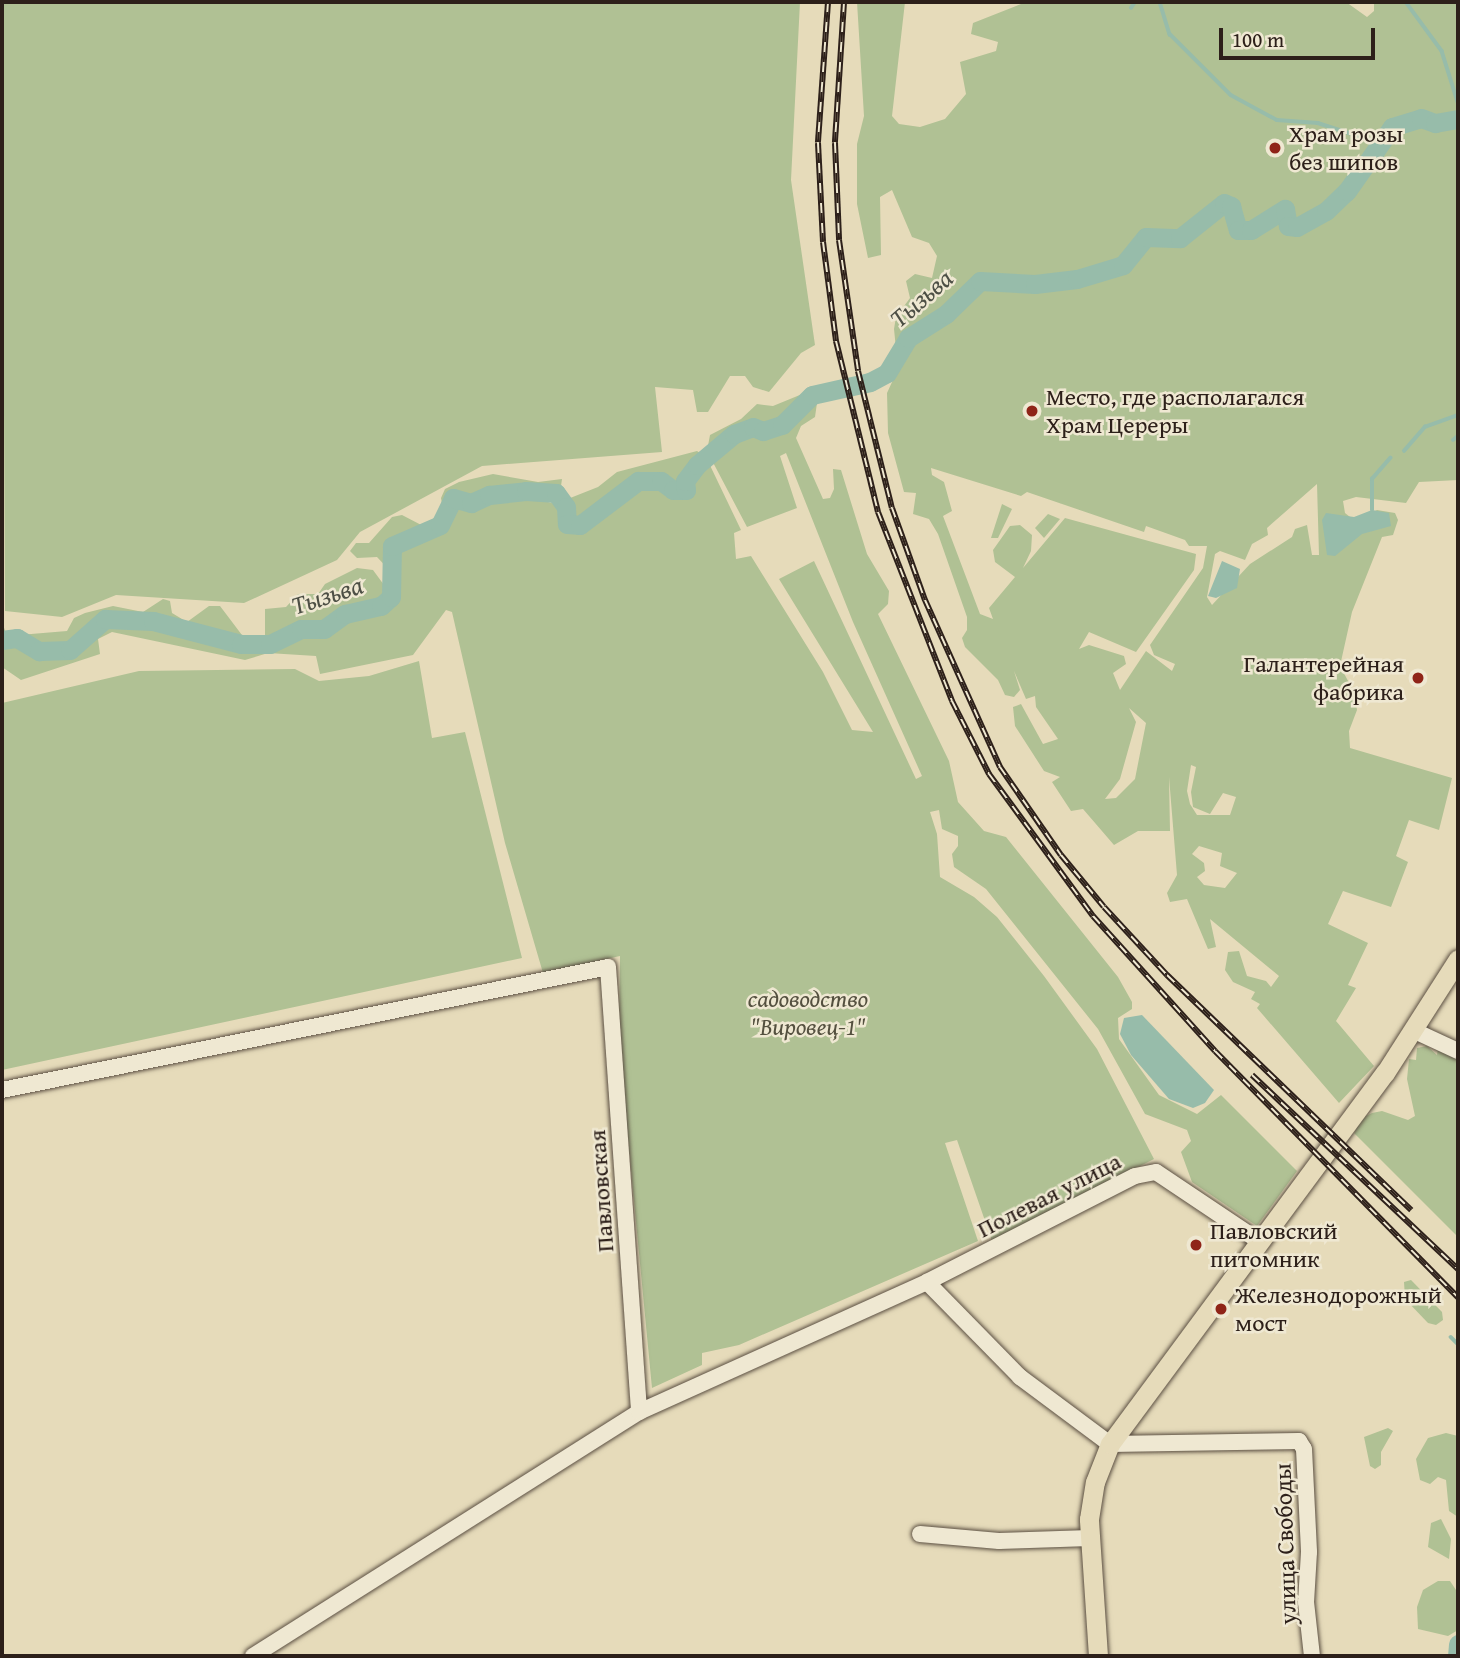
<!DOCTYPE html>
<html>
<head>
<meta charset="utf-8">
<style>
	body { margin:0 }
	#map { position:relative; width:1460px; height:1658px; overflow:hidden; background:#e6dbba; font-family:"Gentium Book Plus",serif }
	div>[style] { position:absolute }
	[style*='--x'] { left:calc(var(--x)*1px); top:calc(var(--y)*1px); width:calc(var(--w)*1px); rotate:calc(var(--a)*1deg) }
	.green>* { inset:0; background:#b0c194 }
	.water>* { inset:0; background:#97bcaa }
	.stream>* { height:3.5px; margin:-1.75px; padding:0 1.75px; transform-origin:1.75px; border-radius:1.75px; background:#97bcaa }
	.river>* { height:19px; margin:-9.5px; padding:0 9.5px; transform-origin:9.5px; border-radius:9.5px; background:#97bcaa }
	.roads { filter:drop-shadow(0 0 2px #5b4f42) drop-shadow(0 0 2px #5b4f42) }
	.minor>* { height:16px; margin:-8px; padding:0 8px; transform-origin:8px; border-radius:8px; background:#efe8d2 }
	.major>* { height:19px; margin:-9.5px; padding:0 9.5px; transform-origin:9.5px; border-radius:9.5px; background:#e6dbba }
	.rail>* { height:6px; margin-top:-3px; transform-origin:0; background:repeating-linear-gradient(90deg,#efe8d2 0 10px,#2d201a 0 20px); box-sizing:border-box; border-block:2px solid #2d201a }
	.dots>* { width:19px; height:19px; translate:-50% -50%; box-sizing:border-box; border:4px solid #efe8d2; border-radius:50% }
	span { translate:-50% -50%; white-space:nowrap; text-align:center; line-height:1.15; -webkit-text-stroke:5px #efe8d2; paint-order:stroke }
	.poi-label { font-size:24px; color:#2d201a }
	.left { translate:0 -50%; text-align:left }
	.right { translate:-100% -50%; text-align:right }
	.park-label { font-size:24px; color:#54503f; font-style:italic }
	.street-label { font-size:24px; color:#2d201a }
	.water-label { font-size:26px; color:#4d4f45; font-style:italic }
	.frame { position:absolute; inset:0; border:4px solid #2d201a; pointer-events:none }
	.scale { position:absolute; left:1219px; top:28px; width:156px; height:32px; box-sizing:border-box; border:4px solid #2d201a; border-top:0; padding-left:9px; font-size:21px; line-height:24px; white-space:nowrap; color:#2d201a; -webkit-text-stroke:5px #efe8d2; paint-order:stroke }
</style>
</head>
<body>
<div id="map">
	<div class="green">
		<div style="clip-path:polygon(2px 2px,800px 2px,791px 180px,815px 345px,801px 353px,769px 392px,753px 387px,745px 376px,730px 376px,708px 412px,697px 412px,693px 390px,655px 387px,662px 452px,482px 466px,360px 532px,337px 560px,244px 603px,116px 595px,62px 617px,5px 611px)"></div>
		<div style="clip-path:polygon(evenodd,857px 2px,905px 2px,892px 116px,899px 124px,920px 127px,945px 119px,966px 94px,960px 62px,996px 51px,998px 42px,971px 34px,973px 23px,1026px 2px,1346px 2px,1367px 17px,1374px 11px,1374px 2px,1458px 2px,1458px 480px,1419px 482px,1406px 503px,1356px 497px,1343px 501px,1345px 513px,1355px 521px,1377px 510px,1395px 513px,1398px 520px,1393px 535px,1382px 537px,1352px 612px,1340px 666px,1354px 692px,1357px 710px,1349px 731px,1350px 748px,1452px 778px,1439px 830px,1409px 820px,1396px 856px,1408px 862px,1391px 907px,1343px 891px,1328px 924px,1368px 943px,1348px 985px,1356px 988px,1336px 1021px,1374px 1066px,1339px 1103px,1257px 1008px,1260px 1004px,1251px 999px,1255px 992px,1233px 982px,1225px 970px,1228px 952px,1239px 951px,1247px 976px,1266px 981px,1271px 987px,1279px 976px,1210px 919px,1216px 947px,1208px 949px,1187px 899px,1170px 902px,1167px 893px,1177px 875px,1169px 777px,1170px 831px,1138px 831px,1114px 845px,1083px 809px,1071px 811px,1052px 782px,1060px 777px,1044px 771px,1015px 726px,1013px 707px,1021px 704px,1043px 744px,1058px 739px,1036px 707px,1035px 696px,1026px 699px,1014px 671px,1020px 690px,1014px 697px,1005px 695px,998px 680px,965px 647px,962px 638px,967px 630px,967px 617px,938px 534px,929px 519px,913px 514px,916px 493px,904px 492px,888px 433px,887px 393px,898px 369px,894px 329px,896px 317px,910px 298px,906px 281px,915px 274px,932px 278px,937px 256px,929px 243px,912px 237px,892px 190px,880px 197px,881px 255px,868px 258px,857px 204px,857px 144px,864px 116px,857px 2px,931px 468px,1021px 496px,1027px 492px,1144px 532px,1146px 526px,1185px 540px,1189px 546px,1207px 546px,1203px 568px,1150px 645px,1154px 655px,1175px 664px,1172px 671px,1146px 651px,1120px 690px,1113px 673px,1126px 664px,1124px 656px,1089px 645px,1079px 649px,1089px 632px,1136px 652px,1194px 570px,1196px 554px,1065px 518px,1023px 568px,1031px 551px,1032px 535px,1020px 525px,1010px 526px,993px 550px,995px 562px,1015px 577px,989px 608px,993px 619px,980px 614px,943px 516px,952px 511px,944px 482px,932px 475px,931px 468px,857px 2px,1317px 484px,1319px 555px,1312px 555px,1307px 525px,1295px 529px,1292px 537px,1250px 564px,1212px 605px,1207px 597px,1215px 554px,1220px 551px,1245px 560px,1252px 544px,1268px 535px,1267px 528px,1317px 484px,857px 2px,1129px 708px,1146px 723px,1135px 779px,1116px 798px,1105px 799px,1120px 779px,1136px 722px,1129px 708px,857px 2px,1191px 765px,1196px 767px,1191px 792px,1193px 807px,1210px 814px,1223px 793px,1236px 797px,1230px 815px,1197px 815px,1190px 804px,1187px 791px,1191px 765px,857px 2px,1199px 846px,1222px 853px,1220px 866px,1237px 873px,1225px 888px,1204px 885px,1197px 877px,1205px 871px,1204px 863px,1192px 854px,1199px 846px)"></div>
		<div style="clip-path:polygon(812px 390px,817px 403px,815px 417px,801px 426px,796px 438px,823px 499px,830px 498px,834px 489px,833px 469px,841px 470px,867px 554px,889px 591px,888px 604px,878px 614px,949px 761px,958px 802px,984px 831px,1006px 837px,1118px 977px,1132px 1002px,1132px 1009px,1118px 1018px,1119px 1039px,1159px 1095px,1197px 1114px,1221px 1095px,1297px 1171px,1257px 1226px,1192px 1182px,1181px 1152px,1191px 1141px,1187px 1130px,1145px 1114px,1098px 1029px,986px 889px,954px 867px,952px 854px,958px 846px,958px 836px,942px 829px,939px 810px,930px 812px,937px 834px,940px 877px,974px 897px,997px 917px,1044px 976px,1097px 1049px,1154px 1159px,992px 1241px,957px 1140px,945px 1143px,978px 1241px,739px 1345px,702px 1353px,702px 1365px,652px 1388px,619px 1045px,620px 956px,543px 973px,505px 843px,452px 612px,446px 610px,413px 655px,320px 674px,316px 656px,268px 653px,245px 660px,112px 632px,98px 639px,100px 654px,21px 680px,2px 667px,2px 622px,7px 636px,67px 631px,74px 618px,85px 613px,113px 606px,143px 612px,163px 599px,170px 601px,172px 613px,187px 622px,209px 606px,220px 606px,248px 643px,257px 645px,265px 639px,265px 609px,286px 607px,298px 594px,318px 594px,325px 584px,357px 568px,373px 570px,384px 585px,391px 585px,392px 573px,377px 557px,357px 558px,350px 551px,356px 543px,369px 543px,392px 517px,402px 515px,427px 528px,440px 523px,444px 516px,441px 498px,445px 489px,459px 482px,493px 474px,538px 482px,562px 479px,561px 486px,548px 496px,548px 502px,555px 504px,598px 487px,617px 472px,697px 451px,706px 457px,741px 530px,734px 533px,736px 559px,751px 556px,823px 672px,852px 730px,873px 732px,779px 579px,814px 561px,916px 779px,922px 776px,853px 622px,786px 453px,780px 456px,797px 508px,747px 527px,707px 451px,710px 435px,741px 419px,757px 404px,773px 406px)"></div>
		<div style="clip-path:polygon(1002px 504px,1012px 509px,998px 538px,991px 538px)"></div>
		<div style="clip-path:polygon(1048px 514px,1060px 519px,1044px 538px,1035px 528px)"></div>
		<div style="clip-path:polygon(419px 661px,432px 738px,465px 732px,522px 958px,2px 1070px,2px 703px,139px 671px,295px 669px,319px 681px,369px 676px)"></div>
		<div style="clip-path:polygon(1427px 1046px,1437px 1055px,1438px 1047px,1458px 1056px,1458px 1237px,1354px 1133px,1362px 1118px,1372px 1113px,1382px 1111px,1408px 1120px,1415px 1116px,1407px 1079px,1409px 1059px,1416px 1060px,1417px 1048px)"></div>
		<div style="clip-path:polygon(1411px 1280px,1442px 1312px,1443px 1320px,1436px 1325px,1428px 1323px,1405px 1299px,1404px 1282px)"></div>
		<div style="clip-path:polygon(1388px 1428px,1393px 1431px,1381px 1452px,1381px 1465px,1375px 1469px,1370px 1466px,1364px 1437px)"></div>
		<div style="clip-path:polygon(1446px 1433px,1458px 1436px,1458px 1517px,1449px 1511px,1446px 1480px,1438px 1477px,1430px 1484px,1420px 1480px,1416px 1459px,1428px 1438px)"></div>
		<div style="clip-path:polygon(1441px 1519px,1451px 1539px,1449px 1559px,1428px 1547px,1431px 1523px)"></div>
		<div style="clip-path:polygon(1438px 1581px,1450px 1581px,1458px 1593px,1458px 1630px,1448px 1636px,1418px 1629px,1417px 1607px,1423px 1590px)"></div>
	</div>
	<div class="water">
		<div style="clip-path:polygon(1372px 510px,1389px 513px,1391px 526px,1362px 534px,1335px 556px,1327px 555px,1322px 520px,1326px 513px,1354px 517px)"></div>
		<div style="clip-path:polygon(1222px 561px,1240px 569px,1237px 588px,1216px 598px,1208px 596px)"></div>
		<div style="clip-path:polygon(1142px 1015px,1214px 1090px,1205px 1103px,1193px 1108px,1169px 1099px,1131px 1055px,1120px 1034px,1124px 1018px)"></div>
	</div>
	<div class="stream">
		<div style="--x:1160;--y:2;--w:34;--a:73"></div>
		<div style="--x:1170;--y:34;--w:86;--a:45"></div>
		<div style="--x:1231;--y:95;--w:52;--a:28.5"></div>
		<div style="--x:1277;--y:120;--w:41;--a:4.2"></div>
		<div style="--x:1318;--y:123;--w:65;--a:17.9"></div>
		<div style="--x:1406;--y:2;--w:61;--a:53.7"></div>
		<div style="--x:1442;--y:51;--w:53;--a:72.6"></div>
		<div style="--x:1131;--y:8;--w:7;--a:-56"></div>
		<div style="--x:1457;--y:119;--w:4;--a:-76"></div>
		<div style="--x:1453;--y:440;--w:6;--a:-39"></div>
		<div style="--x:1404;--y:451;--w:32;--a:-49"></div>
		<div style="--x:1425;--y:427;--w:35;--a:-20"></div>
		<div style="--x:1372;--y:510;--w:31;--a:-90"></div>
		<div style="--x:1372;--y:479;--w:28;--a:-49"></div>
		<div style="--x:1451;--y:1337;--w:10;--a:45"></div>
	</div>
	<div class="river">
		<div style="--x:2;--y:640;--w:15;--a:-8"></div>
		<div style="--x:17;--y:638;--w:26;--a:31"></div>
		<div style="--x:39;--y:651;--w:31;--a:-2"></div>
		<div style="--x:70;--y:650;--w:47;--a:-41.5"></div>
		<div style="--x:105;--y:619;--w:48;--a:2.4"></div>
		<div style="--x:153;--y:621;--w:91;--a:14.6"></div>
		<div style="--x:241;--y:644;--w:29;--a:0"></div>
		<div style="--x:270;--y:644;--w:34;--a:-26"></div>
		<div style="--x:301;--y:629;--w:23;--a:0"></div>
		<div style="--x:324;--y:629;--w:26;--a:-36"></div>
		<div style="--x:345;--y:614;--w:37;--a:-13"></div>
		<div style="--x:381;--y:606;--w:13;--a:-42"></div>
		<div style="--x:391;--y:597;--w:51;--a:-88.9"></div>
		<div style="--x:392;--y:546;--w:52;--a:-23.6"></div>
		<div style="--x:440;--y:525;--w:30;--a:-64"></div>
		<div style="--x:453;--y:498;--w:19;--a:16"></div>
		<div style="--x:471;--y:503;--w:20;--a:-24"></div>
		<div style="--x:489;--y:495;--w:37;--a:-6"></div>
		<div style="--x:526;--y:491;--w:30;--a:4"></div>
		<div style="--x:556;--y:493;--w:17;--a:54"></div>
		<div style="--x:566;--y:507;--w:17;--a:87"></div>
		<div style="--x:567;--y:524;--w:13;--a:4"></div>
		<div style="--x:580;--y:525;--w:73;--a:-37.2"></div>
		<div style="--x:638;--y:481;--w:23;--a:0"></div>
		<div style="--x:661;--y:481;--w:15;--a:37"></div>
		<div style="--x:673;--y:490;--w:13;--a:0"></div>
		<div style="--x:686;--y:490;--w:9;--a:-96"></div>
		<div style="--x:685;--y:481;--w:20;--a:-53"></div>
		<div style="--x:697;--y:465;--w:48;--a:-40"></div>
		<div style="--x:734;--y:434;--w:20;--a:-20"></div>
		<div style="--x:753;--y:427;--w:11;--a:22"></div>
		<div style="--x:763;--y:431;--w:20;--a:-18"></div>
		<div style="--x:782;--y:425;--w:42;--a:-45"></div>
		<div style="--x:812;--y:395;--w:59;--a:-12.6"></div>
		<div style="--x:870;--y:382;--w:19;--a:-28"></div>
		<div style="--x:887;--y:373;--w:41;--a:-59"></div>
		<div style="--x:908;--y:338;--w:45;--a:-32.3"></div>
		<div style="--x:946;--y:314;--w:47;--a:-44.1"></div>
		<div style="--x:980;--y:281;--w:55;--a:3.1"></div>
		<div style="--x:1035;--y:284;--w:42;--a:-6.8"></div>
		<div style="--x:1077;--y:279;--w:48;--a:-16.9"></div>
		<div style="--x:1123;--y:265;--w:36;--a:-51"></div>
		<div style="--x:1146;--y:237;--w:34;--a:2"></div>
		<div style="--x:1180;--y:238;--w:56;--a:-38.5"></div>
		<div style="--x:1224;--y:203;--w:8;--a:23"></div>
		<div style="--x:1231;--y:206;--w:25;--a:74"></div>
		<div style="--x:1238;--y:230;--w:13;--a:0"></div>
		<div style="--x:1251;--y:230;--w:40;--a:-32"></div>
		<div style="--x:1285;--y:209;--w:17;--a:80"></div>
		<div style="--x:1288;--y:226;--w:9;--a:6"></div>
		<div style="--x:1297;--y:227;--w:33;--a:-29"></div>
		<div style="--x:1326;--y:211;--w:29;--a:-44"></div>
		<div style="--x:1347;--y:191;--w:78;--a:-54.9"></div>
		<div style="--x:1392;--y:127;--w:30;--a:-17"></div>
		<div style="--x:1421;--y:118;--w:15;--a:20"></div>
		<div style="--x:1435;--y:123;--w:23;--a:-10"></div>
		<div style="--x:1457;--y:1656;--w:12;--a:-85"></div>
	</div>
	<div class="roads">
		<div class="minor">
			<div style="--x:1415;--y:1031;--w:47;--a:24.9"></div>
			<div style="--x:2;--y:1090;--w:618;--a:-11.47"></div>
			<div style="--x:608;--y:967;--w:446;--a:86"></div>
			<div style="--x:927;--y:1282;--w:133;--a:45.6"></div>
			<div style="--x:1020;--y:1377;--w:112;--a:36.7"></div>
			<div style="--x:1110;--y:1444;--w:189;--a:-0.9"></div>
			<div style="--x:1299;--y:1441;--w:9;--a:58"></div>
			<div style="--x:1304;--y:1449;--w:103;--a:87.2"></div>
			<div style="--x:1309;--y:1552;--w:50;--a:93.4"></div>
			<div style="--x:1306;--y:1602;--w:54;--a:83.7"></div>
			<div style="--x:920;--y:1534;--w:79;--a:5.1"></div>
			<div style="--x:999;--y:1541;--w:91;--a:-1.9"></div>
			<div style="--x:253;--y:1656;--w:457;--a:-32.3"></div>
			<div style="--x:639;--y:1412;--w:316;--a:-24.3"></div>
			<div style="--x:927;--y:1282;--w:233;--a:-27"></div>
			<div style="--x:1135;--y:1176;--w:21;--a:-11"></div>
			<div style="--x:1156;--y:1172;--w:124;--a:33.8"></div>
		</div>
		<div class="major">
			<div style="--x:1098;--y:1656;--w:137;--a:-93.8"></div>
			<div style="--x:1089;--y:1519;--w:37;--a:-81"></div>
			<div style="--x:1095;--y:1482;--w:41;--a:-68.5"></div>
			<div style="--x:1110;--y:1444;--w:462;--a:-53.5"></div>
			<div style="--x:1385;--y:1073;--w:135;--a:-57.4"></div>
		</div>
	</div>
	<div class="rail">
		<div style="--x:828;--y:2;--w:141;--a:94.1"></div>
		<div style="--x:818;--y:143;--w:99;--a:87.1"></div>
		<div style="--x:823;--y:242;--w:100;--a:82.5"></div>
		<div style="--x:836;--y:341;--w:176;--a:76.2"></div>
		<div style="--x:878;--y:512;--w:203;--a:68.6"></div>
		<div style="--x:952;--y:701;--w:82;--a:63.1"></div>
		<div style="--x:989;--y:774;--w:176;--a:53.8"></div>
		<div style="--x:1093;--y:916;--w:182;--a:47.9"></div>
		<div style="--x:1215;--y:1051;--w:346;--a:45.4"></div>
		<div style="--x:844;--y:2;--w:141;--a:93.7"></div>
		<div style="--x:835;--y:143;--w:97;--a:87.6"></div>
		<div style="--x:839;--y:240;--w:132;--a:81.7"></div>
		<div style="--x:858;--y:371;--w:141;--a:76.1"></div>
		<div style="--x:892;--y:508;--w:98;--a:70.3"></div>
		<div style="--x:925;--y:600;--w:183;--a:65.8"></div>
		<div style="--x:1000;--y:767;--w:107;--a:55.3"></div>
		<div style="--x:1061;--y:855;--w:67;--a:50.4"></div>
		<div style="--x:1104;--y:907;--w:93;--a:47.2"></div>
		<div style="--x:1167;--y:975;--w:339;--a:43.9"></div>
		<div style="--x:1252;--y:1075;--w:283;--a:43.3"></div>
	</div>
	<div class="dots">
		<div style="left:1275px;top:148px;background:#8f2418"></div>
		<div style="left:1032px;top:411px;background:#8f2418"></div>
		<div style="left:1418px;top:678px;background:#8f2418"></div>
		<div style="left:1196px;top:1245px;background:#8f2418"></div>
		<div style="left:1221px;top:1309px;background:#8f2418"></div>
	</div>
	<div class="poi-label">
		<span class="left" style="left:1289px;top:148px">Храм розы<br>без шипов</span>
		<span class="left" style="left:1046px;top:411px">Место, где располагался<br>Храм Цереры</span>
		<span class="right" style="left:1404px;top:678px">Галантерейная<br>фабрика</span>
		<span class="left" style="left:1210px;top:1245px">Павловский<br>питомник</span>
		<span class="left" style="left:1235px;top:1309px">Железнодорожный<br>мост</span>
	</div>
	<div class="park-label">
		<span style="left:808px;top:1013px">садоводство<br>"Вировец-1"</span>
	</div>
	<div class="street-label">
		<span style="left:601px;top:1191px;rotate:-94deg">Павловская</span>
		<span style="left:1049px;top:1195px;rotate:-27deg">Полевая улица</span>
		<span style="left:1285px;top:1544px;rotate:-92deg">улица Свободы</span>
	</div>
	<div class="water-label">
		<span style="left:921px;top:298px;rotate:-41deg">Тызьва</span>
		<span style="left:327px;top:595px;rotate:-18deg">Тызьва</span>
	</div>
	<div class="frame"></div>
	<div class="scale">100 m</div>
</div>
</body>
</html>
